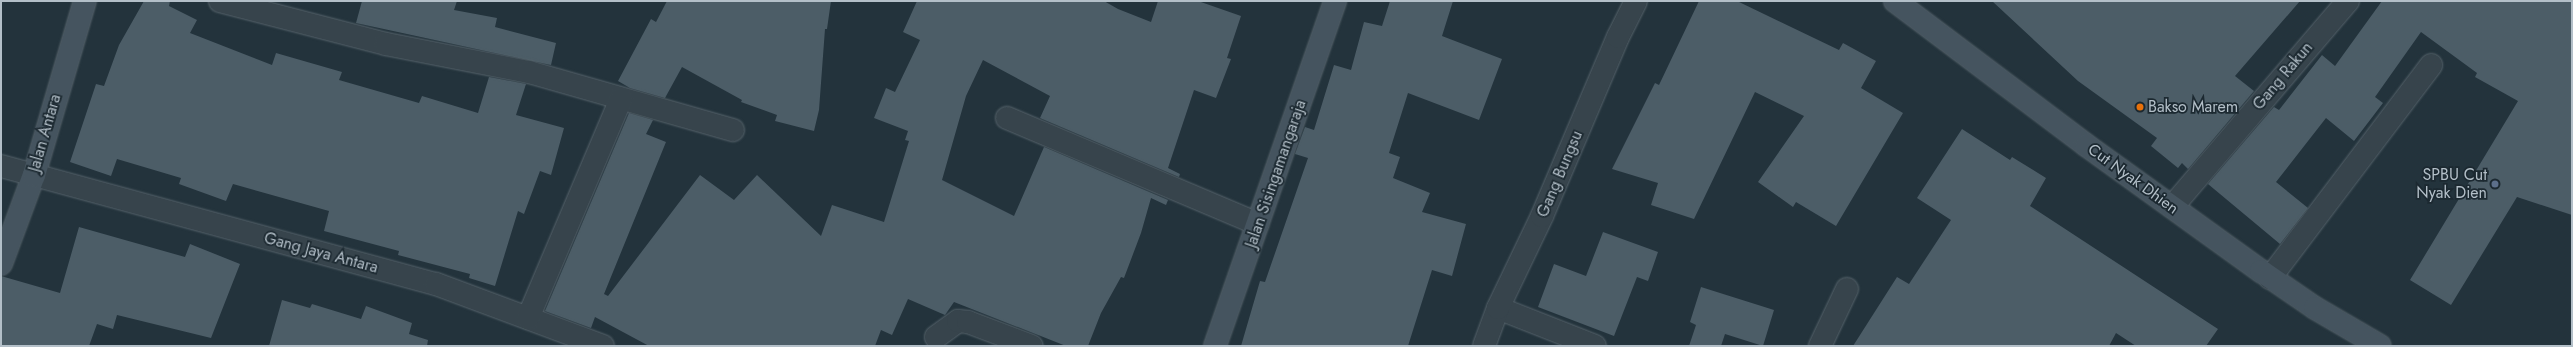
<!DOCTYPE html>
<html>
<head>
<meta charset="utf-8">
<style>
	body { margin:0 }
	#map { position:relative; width:2573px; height:347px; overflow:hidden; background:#23333c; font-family:Jost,sans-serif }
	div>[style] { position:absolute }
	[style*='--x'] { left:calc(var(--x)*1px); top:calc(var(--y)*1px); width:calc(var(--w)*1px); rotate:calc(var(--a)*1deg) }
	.building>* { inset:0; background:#4c5d67 }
	.roads { filter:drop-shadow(0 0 1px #55626a) drop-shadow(0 0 1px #55626a) }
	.street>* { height:22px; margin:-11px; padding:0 11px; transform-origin:11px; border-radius:11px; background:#37444c }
	.secondary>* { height:22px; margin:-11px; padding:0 11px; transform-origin:11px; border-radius:11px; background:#45545f }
	.dots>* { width:11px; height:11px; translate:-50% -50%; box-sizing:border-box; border:2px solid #1c2931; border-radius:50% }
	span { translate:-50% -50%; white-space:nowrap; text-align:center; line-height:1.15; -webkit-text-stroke:3.5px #1c2931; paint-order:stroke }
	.street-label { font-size:16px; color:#b3bfc8 }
	.poi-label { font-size:16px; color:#b3bfc8 }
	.left { translate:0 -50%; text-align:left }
	.right { translate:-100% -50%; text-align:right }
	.frame { position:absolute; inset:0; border:2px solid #b3bfc8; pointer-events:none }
</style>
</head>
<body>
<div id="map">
	<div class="building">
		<div style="clip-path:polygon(144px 1px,170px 1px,169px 6px,197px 20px,190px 33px,272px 65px,276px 53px,342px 72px,339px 80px,419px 103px,422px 96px,478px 113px,489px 77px,526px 84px,516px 115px,564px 128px,551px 175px,540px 171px,524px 214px,518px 211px,495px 286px,469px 278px,470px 274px,398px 255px,399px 251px,324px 231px,329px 211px,233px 184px,226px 201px,179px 184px,181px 178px,117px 159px,111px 176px,70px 162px,96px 84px,104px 86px,119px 45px)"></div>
		<div style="clip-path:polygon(362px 1px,457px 1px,454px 10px,497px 18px,495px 27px,556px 43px,551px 65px,356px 23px)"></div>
		<div style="clip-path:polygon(667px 1px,831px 1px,827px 29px,825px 29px,819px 110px,814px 131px,775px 121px,777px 115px,741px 102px,742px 100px,682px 67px,665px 98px,630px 88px,618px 81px,651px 19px,656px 22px)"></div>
		<div style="clip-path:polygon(917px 1px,1104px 1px,1118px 9px,1151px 22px,1158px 1px,1198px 1px,1241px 16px,1227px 58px,1231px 59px,1216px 98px,1194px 90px,1168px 168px,1180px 174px,1179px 177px,1040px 118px,1050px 96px,983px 60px,966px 96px,942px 180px,1014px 216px,1044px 147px,1168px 200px,1166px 205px,1151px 198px,1141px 233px,1124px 278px,1121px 277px,1101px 313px,1088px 346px,1066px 346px,954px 302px,945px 315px,908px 299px,892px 335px,881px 330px,875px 346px,649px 346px,595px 317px,591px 328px,545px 311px,629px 113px,653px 120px,646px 134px,666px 142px,604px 294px,608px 296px,700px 175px,734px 200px,757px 175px,821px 236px,832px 205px,884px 222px,909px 141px,905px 140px,908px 131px,874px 118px,886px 88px,895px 92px,920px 40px,903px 32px)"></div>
		<div style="clip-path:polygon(1390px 1px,1453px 1px,1442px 36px,1502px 59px,1479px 120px,1408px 93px,1389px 153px,1400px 157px,1393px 178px,1430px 193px,1422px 212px,1466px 224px,1452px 276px,1432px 270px,1408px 346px,1241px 346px,1260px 281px,1265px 282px,1308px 158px,1295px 154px,1305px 127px,1314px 130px,1334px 65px,1351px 70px,1364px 22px,1382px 26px)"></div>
		<div style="clip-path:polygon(1699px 1px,1737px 1px,1839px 50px,1843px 43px,1876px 61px,1861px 88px,1903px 113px,1836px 226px,1796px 202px,1793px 207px,1758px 182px,1804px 116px,1755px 92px,1694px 219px,1651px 205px,1658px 183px,1612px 169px,1655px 83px,1659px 85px)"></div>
		<div style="clip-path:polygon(1992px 1px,2300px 1px,2235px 76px,2254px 91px,2188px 169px,2182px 163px,2178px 168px,2151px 146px,2157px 138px,2078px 81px)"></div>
		<div style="clip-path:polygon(2382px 1px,2572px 1px,2572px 215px,2517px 197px,2451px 305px,2410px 280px,2518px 101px,2475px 77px,2477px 73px,2421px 32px,2375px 97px,2383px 103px,2354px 141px,2326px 118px,2276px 182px,2308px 208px,2280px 244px,2208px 184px,2274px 107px,2279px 110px,2322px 55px,2335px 66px)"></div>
		<div style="clip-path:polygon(1962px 129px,2010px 160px,2012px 157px,2046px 178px,2030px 206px,2218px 329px,2206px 346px,2136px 346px,2116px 333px,2109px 346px,1853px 346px,1897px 277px,1909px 284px,1951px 220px,1917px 198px)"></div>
		<div style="clip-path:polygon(79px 227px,185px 257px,190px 244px,240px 264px,211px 338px,117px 315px,113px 329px,97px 324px,89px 346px,1px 346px,1px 276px,60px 293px)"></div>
		<div style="clip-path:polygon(1603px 232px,1658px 252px,1648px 281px,1637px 277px,1614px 336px,1538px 307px,1554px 264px,1586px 276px)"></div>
		<div style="clip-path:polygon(1701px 287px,1774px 310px,1763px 346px,1725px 334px,1721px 346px,1689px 346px,1696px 325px,1690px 322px)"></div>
		<div style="clip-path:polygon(282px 300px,310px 308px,312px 304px,361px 319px,366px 306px,412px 323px,409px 334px,428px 340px,427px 346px,269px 346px)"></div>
	</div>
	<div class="roads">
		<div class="street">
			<div style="--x:220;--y:1;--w:171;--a:14.5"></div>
			<div style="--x:386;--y:44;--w:146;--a:11.1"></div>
			<div style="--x:529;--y:72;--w:212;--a:15.9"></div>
			<div style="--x:1007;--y:118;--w:272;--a:22.9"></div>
			<div style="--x:1;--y:166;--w:451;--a:15.2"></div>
			<div style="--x:436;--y:284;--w:178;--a:20.4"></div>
			<div style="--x:2172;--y:207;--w:271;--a:-49.5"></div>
			<div style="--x:2270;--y:278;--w:267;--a:-52.9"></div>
			<div style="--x:1498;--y:308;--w:104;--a:21.4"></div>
			<div style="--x:528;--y:318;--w:238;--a:-67"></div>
			<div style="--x:936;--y:337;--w:27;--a:-36"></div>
			<div style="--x:958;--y:321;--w:10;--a:6"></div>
			<div style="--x:968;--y:322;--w:68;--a:20.6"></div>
			<div style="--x:1484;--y:346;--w:40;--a:-69.8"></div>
			<div style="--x:1498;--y:308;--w:102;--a:-64.4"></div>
			<div style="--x:1542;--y:216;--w:194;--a:-67"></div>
			<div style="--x:1618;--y:37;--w:40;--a:-63.4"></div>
			<div style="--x:1820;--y:346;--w:63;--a:-64.7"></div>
		</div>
		<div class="secondary">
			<div style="--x:1895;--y:1;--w:239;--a:37"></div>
			<div style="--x:2086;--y:145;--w:216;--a:35.8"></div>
			<div style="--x:2261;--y:271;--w:65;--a:34.4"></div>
			<div style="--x:2315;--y:308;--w:75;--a:30.3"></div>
			<div style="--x:1;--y:264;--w:95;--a:-69.7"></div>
			<div style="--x:34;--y:175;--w:181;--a:-73.7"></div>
			<div style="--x:1215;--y:346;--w:365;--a:-70.8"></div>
		</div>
	</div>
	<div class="dots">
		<div style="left:2140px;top:107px;background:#e8710a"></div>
		<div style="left:2495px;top:184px;background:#5c6f8a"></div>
	</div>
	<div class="street-label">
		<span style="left:2283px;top:76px;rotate:-50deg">Gang Rakun</span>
		<span style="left:45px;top:133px;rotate:-74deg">Jalan Antara</span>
		<span style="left:1276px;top:174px;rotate:-71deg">Jalan Sisingamangaraja</span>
		<span style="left:1560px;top:174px;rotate:-67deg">Gang Bungsu</span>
		<span style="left:2133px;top:179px;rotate:36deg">Cut Nyak Dhien</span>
		<span style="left:321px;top:253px;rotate:15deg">Gang Jaya Antara</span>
	</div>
	<div class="poi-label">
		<span class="left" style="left:2148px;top:107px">Bakso Marem</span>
		<span class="right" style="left:2487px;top:184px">SPBU Cut<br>Nyak Dien</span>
	</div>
	<div class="frame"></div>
</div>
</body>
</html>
